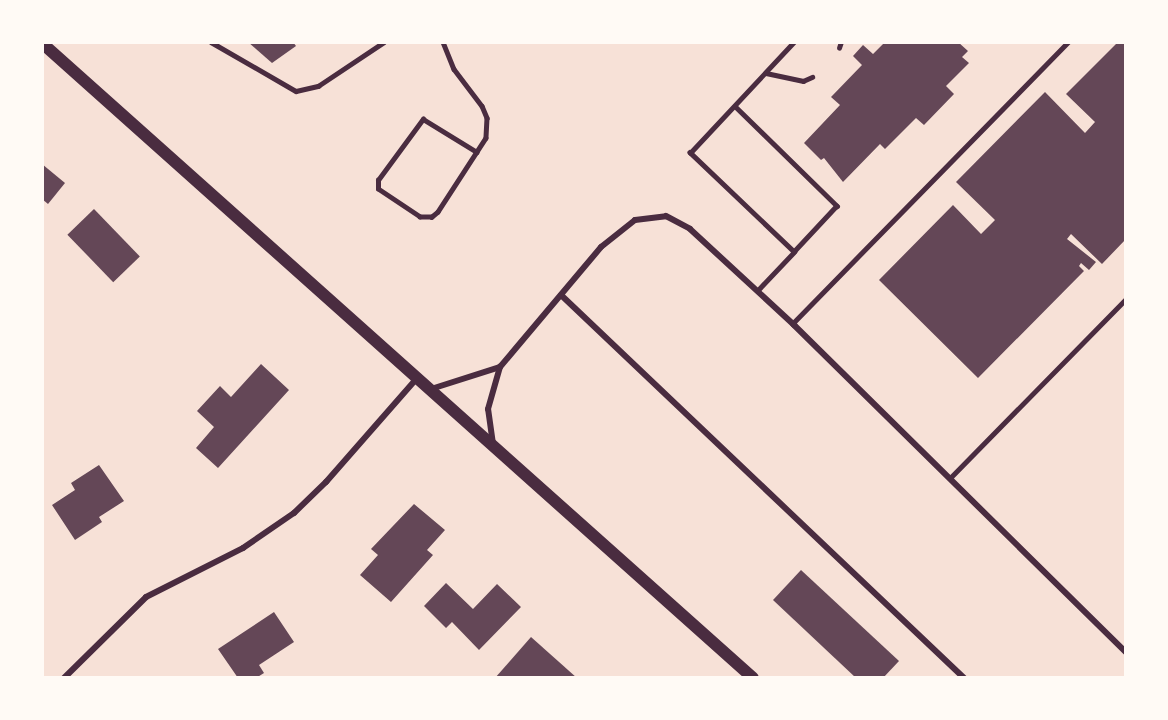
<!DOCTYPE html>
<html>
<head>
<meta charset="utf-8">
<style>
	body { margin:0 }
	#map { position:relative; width:1168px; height:720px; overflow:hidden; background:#f7e1d7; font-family:Cabin,sans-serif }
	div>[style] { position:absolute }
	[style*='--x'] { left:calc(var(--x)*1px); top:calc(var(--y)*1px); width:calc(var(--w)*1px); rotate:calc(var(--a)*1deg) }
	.building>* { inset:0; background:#644757; transform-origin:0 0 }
	.service>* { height:4.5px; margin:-2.25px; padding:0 2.25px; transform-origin:2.25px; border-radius:2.25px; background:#4a2c40 }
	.minor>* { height:6px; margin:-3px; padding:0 3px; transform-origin:3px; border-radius:3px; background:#4a2c40 }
	.secondary>* { height:12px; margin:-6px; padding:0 6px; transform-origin:6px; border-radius:6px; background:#4a2c40 }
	span { translate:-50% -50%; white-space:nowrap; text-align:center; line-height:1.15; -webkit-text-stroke:4.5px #fffaf5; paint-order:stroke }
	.frame { position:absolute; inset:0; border:44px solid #fffaf5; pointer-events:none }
</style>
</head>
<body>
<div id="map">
	<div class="building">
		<div style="clip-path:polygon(248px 42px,293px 42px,296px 46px,272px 63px)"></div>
		<div style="clip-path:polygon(885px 42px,958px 42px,968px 51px,962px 57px,969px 63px,946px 86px,954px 94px,924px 125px,916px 118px,885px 149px,880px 144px,843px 182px,824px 158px,821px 160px,804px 143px,840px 105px,831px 97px,862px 65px,853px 56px,863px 45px,873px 54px)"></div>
		<div style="clip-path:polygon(1118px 42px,1126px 42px,1126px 239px,1102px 264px,1071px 234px,1067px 239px,1096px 262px,1089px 270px,1081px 263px,1079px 266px,1084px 271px,978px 378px,879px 280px,953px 205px,981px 234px,995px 220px,956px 182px,1045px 92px,1085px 133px,1095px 122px,1066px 94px)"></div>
		<div style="clip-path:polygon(42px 164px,65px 183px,48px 204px,42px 199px)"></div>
		<div style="left:94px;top:209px;width:66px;height:37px;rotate:46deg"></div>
		<div style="clip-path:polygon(261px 364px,289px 390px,218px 468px,196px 448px,214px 427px,197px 411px,220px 386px,231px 397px)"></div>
		<div style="clip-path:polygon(99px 465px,124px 501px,99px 517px,102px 522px,75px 540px,52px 505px,75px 490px,71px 483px)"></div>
		<div style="clip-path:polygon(414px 504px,445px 530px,427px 550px,433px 555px,391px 602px,360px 575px,378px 555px,371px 549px)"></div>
		<div style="clip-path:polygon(801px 570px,899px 661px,883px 678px,856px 678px,773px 600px)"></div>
		<div style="clip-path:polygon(446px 583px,473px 609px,497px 584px,521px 607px,479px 650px,452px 622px,446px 628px,424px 606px)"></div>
		<div style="clip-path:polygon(274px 612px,294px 642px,259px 665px,264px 673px,256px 678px,238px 678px,218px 649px)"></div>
		<div style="clip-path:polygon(531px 637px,577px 678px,495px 678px)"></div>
	</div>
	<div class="service">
		<div style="--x:211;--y:42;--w:98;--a:30"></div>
		<div style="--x:296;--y:91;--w:23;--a:-13"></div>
		<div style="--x:318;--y:86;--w:79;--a:-33.7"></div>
		<div style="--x:443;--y:42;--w:29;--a:68"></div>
		<div style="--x:454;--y:69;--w:46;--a:52.9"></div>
		<div style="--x:482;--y:106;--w:13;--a:67"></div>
		<div style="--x:487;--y:118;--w:20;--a:93"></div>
		<div style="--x:486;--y:138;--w:88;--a:123"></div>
		<div style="--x:438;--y:212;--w:8;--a:140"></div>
		<div style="--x:432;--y:217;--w:12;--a:180"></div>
		<div style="--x:420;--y:217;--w:50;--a:-146.3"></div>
		<div style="--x:378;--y:189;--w:9;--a:-90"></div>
		<div style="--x:378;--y:180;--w:76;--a:-53.6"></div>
		<div style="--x:423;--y:119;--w:63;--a:31.4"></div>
		<div style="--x:839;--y:48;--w:6;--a:-72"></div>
		<div style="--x:766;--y:73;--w:38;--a:12"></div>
		<div style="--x:803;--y:81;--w:10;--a:-24"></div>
		<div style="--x:735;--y:106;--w:143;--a:44.4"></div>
		<div style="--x:837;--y:206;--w:63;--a:133.1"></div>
		<div style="--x:757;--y:291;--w:54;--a:-46.5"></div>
		<div style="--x:794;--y:252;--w:144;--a:-136.4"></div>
		<div style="--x:690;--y:153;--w:152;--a:-46.9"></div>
		<div style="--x:792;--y:324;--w:395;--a:-45.6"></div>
		<div style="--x:950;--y:478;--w:251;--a:-45.5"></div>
	</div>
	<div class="minor">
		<div style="--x:561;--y:295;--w:556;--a:43.54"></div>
		<div style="--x:431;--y:389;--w:72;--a:-17.7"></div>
		<div style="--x:493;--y:444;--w:35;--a:-98"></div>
		<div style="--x:488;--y:409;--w:44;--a:-74.1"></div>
		<div style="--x:500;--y:367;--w:157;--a:-49.9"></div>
		<div style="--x:601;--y:247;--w:43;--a:-38.5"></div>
		<div style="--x:635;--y:220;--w:31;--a:-7"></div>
		<div style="--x:666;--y:216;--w:27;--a:28"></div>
		<div style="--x:690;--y:229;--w:142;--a:42.7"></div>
		<div style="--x:794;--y:325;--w:466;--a:44.6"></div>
		<div style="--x:64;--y:678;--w:115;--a:-44.6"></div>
		<div style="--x:146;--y:597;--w:109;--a:-26.8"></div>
		<div style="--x:243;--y:548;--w:62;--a:-34.5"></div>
		<div style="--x:294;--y:513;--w:45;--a:-44.1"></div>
		<div style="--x:326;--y:482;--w:138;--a:-48.8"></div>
	</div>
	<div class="secondary">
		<div style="--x:42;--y:43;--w:953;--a:41.77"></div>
	</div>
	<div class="frame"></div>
</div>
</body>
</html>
